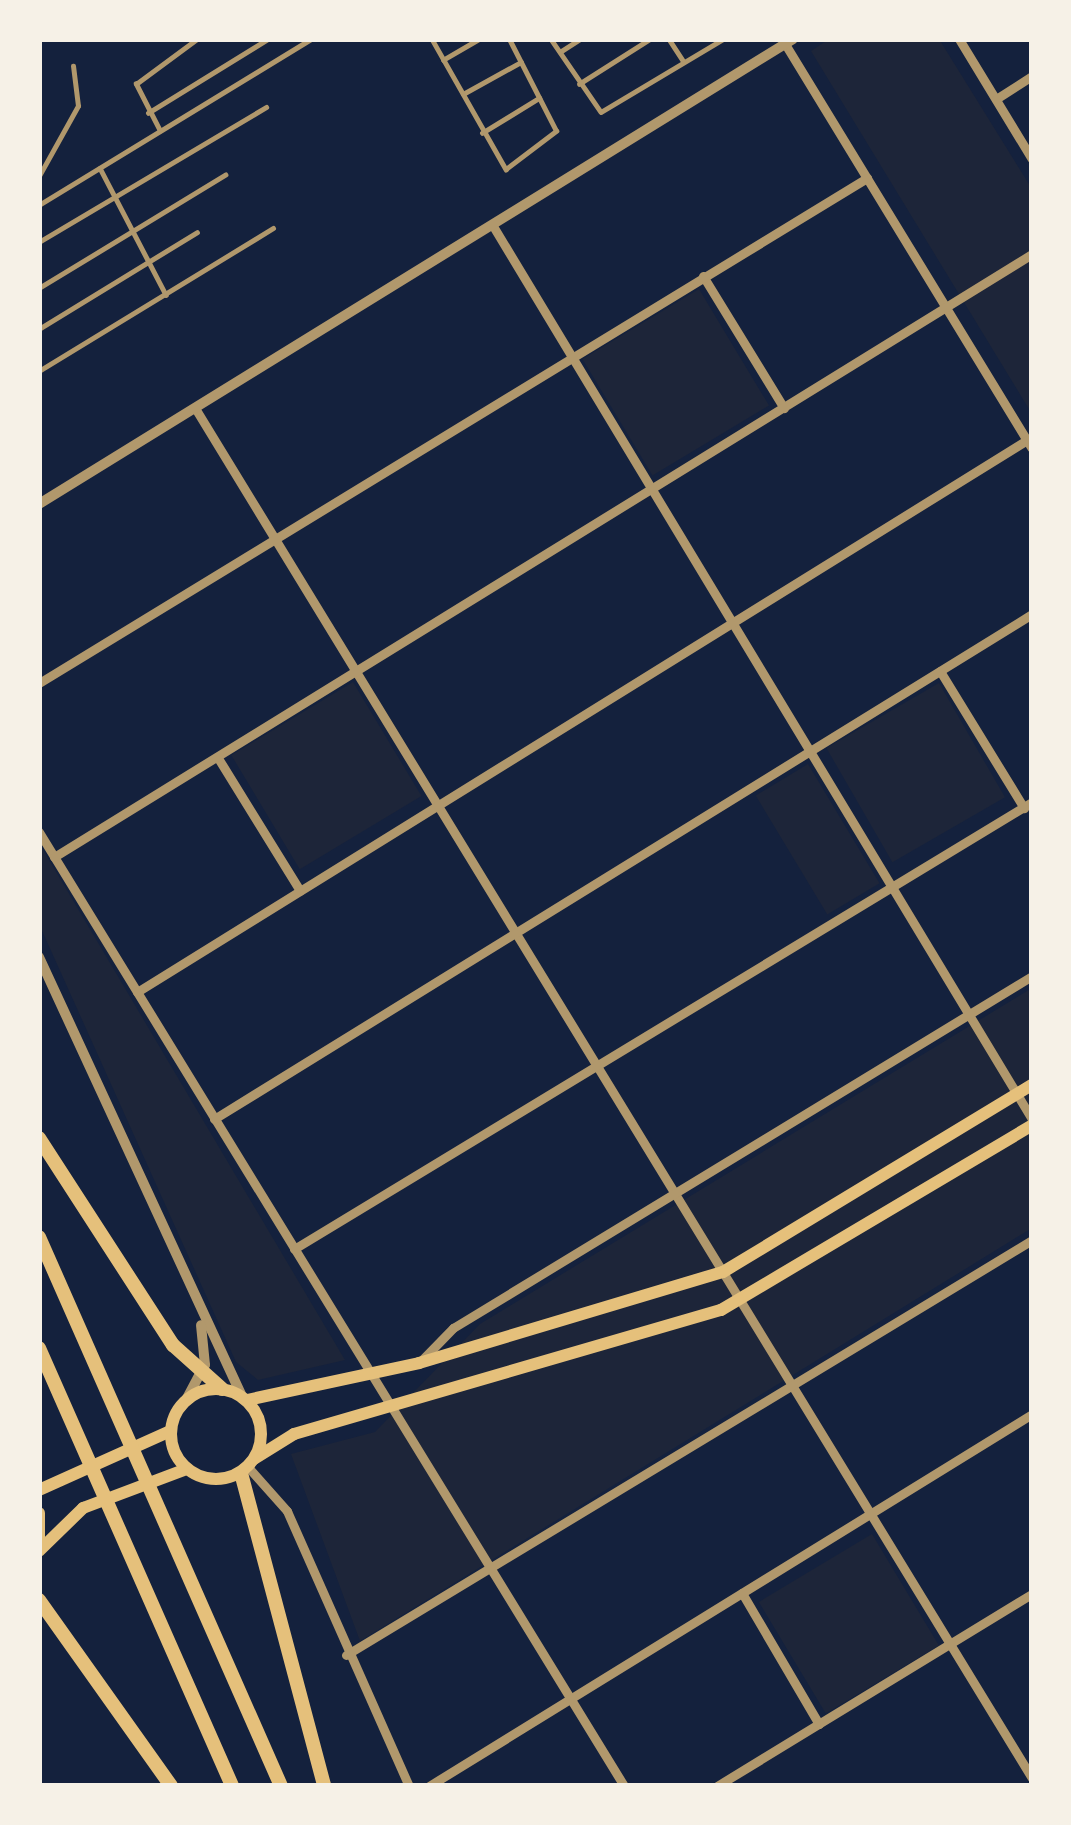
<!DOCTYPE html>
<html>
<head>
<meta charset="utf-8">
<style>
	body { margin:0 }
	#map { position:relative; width:1071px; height:1825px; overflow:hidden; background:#14213d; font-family:"DejaVu Sans",sans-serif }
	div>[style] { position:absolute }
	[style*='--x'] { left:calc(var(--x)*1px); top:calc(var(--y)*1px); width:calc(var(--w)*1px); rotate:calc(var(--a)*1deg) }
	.green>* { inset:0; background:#1d2539; transform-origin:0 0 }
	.service>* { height:4.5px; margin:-2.25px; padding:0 2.25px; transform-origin:2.25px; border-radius:2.25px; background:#b1986c }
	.minor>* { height:9px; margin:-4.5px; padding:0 4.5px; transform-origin:4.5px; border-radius:4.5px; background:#b1986c }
	.tertiary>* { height:10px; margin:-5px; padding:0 5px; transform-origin:5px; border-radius:5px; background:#b1986c }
	.secondary>* { height:12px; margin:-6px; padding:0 6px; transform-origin:6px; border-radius:6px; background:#e5c07b }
	.secondary>.ring { margin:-6px; padding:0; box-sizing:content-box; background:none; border:12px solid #e5c07b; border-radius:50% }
	.primary>* { height:14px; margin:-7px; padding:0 7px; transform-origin:7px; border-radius:7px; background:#e5c07b }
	span { translate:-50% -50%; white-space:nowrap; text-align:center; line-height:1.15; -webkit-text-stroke:12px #f6f1e7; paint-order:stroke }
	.frame { position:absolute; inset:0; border:42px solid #f6f1e7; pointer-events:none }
</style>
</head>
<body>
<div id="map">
	<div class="green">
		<div style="clip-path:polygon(829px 39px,939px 39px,1032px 189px,1032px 414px,811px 51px)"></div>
		<div style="left:699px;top:289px;width:136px;height:136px;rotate:59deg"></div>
		<div style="left:353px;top:682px;width:133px;height:142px;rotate:59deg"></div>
		<div style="left:939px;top:683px;width:132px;height:130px;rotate:60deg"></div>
		<div style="left:808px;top:764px;width:139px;height:61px;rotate:59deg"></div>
		<div style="clip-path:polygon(39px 843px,345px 1360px,258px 1380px,236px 1362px,39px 924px)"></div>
		<div style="clip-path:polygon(1032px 988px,1032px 1228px,360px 1641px,291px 1454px,375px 1432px,480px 1324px)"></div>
		<div style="left:872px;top:1534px;width:130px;height:132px;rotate:59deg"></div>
	</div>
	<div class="service">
		<div style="--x:432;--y:39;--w:150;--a:60.4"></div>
		<div style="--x:506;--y:169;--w:63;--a:-37.2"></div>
		<div style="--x:556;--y:131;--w:103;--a:-117.1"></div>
		<div style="--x:551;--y:39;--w:88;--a:55.6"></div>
		<div style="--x:601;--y:112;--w:142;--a:-30.9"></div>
		<div style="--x:669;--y:39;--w:27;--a:57"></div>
		<div style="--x:560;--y:52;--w:24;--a:-33"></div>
		<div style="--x:443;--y:60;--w:42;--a:-30.3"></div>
		<div style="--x:579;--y:84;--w:84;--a:-32.4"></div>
		<div style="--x:463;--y:94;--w:66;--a:-28.9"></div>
		<div style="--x:148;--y:113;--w:141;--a:-31.7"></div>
		<div style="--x:160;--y:131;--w:53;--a:-117.1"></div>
		<div style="--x:136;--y:84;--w:76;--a:-36.4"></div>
		<div style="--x:482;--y:133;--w:67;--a:-31.6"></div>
		<div style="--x:100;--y:168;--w:143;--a:62.5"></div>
		<div style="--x:39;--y:176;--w:80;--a:-60.9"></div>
		<div style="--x:78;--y:106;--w:40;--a:-97.1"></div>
		<div style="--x:39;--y:205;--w:319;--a:-31.4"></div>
		<div style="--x:39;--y:242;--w:264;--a:-30.7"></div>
		<div style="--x:39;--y:288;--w:218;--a:-31.3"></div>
		<div style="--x:39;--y:329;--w:185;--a:-31.5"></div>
		<div style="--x:39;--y:371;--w:274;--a:-31.4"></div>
	</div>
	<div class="minor">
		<div style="--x:782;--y:39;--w:479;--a:58.6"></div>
		<div style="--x:959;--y:39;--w:140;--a:58.7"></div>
		<div style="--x:996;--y:99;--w:43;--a:-32.6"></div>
		<div style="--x:493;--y:226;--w:1043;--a:58.89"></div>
		<div style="--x:703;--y:276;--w:155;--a:58.5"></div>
		<div style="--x:195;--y:408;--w:1605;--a:58.58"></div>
		<div style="--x:940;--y:671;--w:161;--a:58.5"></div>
		<div style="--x:39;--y:683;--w:970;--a:-31.38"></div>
		<div style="--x:218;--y:758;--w:156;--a:58.3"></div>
		<div style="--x:39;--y:832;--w:1119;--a:58.48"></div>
		<div style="--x:54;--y:857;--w:1149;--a:-31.66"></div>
		<div style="--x:137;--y:992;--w:1047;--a:-31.81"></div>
		<div style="--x:214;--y:1119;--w:961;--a:-31.69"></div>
		<div style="--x:294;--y:1249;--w:863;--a:-31.2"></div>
		<div style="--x:419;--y:1363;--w:49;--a:-45.8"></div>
		<div style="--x:453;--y:1328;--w:678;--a:-31.3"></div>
		<div style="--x:248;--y:1467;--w:59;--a:48.4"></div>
		<div style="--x:287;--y:1511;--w:301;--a:66.1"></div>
		<div style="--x:742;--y:1593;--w:152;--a:59.6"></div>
		<div style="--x:346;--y:1655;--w:802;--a:-31.17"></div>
		<div style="--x:429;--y:1786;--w:709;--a:-31.67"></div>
		<div style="--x:717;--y:1786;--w:369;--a:-31.4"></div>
	</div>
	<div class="tertiary">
		<div style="--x:39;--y:504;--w:886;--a:-31.66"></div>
		<div style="--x:39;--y:957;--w:484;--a:65.2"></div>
		<div style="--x:186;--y:1400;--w:40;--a:-62"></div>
		<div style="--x:205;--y:1365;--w:40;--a:-95.7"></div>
	</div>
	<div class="secondary">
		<div class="ring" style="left:171px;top:1389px;width:78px;height:78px"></div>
		<div style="--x:247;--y:1400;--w:176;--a:-12.1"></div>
		<div style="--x:419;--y:1363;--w:317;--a:-16.7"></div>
		<div style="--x:723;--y:1272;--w:361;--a:-31.2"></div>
		<div style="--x:254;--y:1459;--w:47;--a:-32"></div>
		<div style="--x:294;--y:1434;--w:445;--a:-16.2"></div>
		<div style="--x:721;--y:1310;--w:362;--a:-30.7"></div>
		<div style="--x:39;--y:1490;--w:144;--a:-24.2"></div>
		<div style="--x:39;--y:1513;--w:37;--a:90"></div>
		<div style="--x:39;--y:1551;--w:62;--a:-44.3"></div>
		<div style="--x:83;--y:1508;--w:111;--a:-20.6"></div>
	</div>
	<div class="primary">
		<div style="--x:39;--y:1138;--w:247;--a:57.1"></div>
		<div style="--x:173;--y:1345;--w:66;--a:41.9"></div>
		<div style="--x:39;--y:1237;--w:600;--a:66.21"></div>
		<div style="--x:39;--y:1348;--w:479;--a:66.2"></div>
		<div style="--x:241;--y:1473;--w:324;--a:75.1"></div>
		<div style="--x:39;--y:1600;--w:228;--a:54.6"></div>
	</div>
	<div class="frame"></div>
</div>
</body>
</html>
